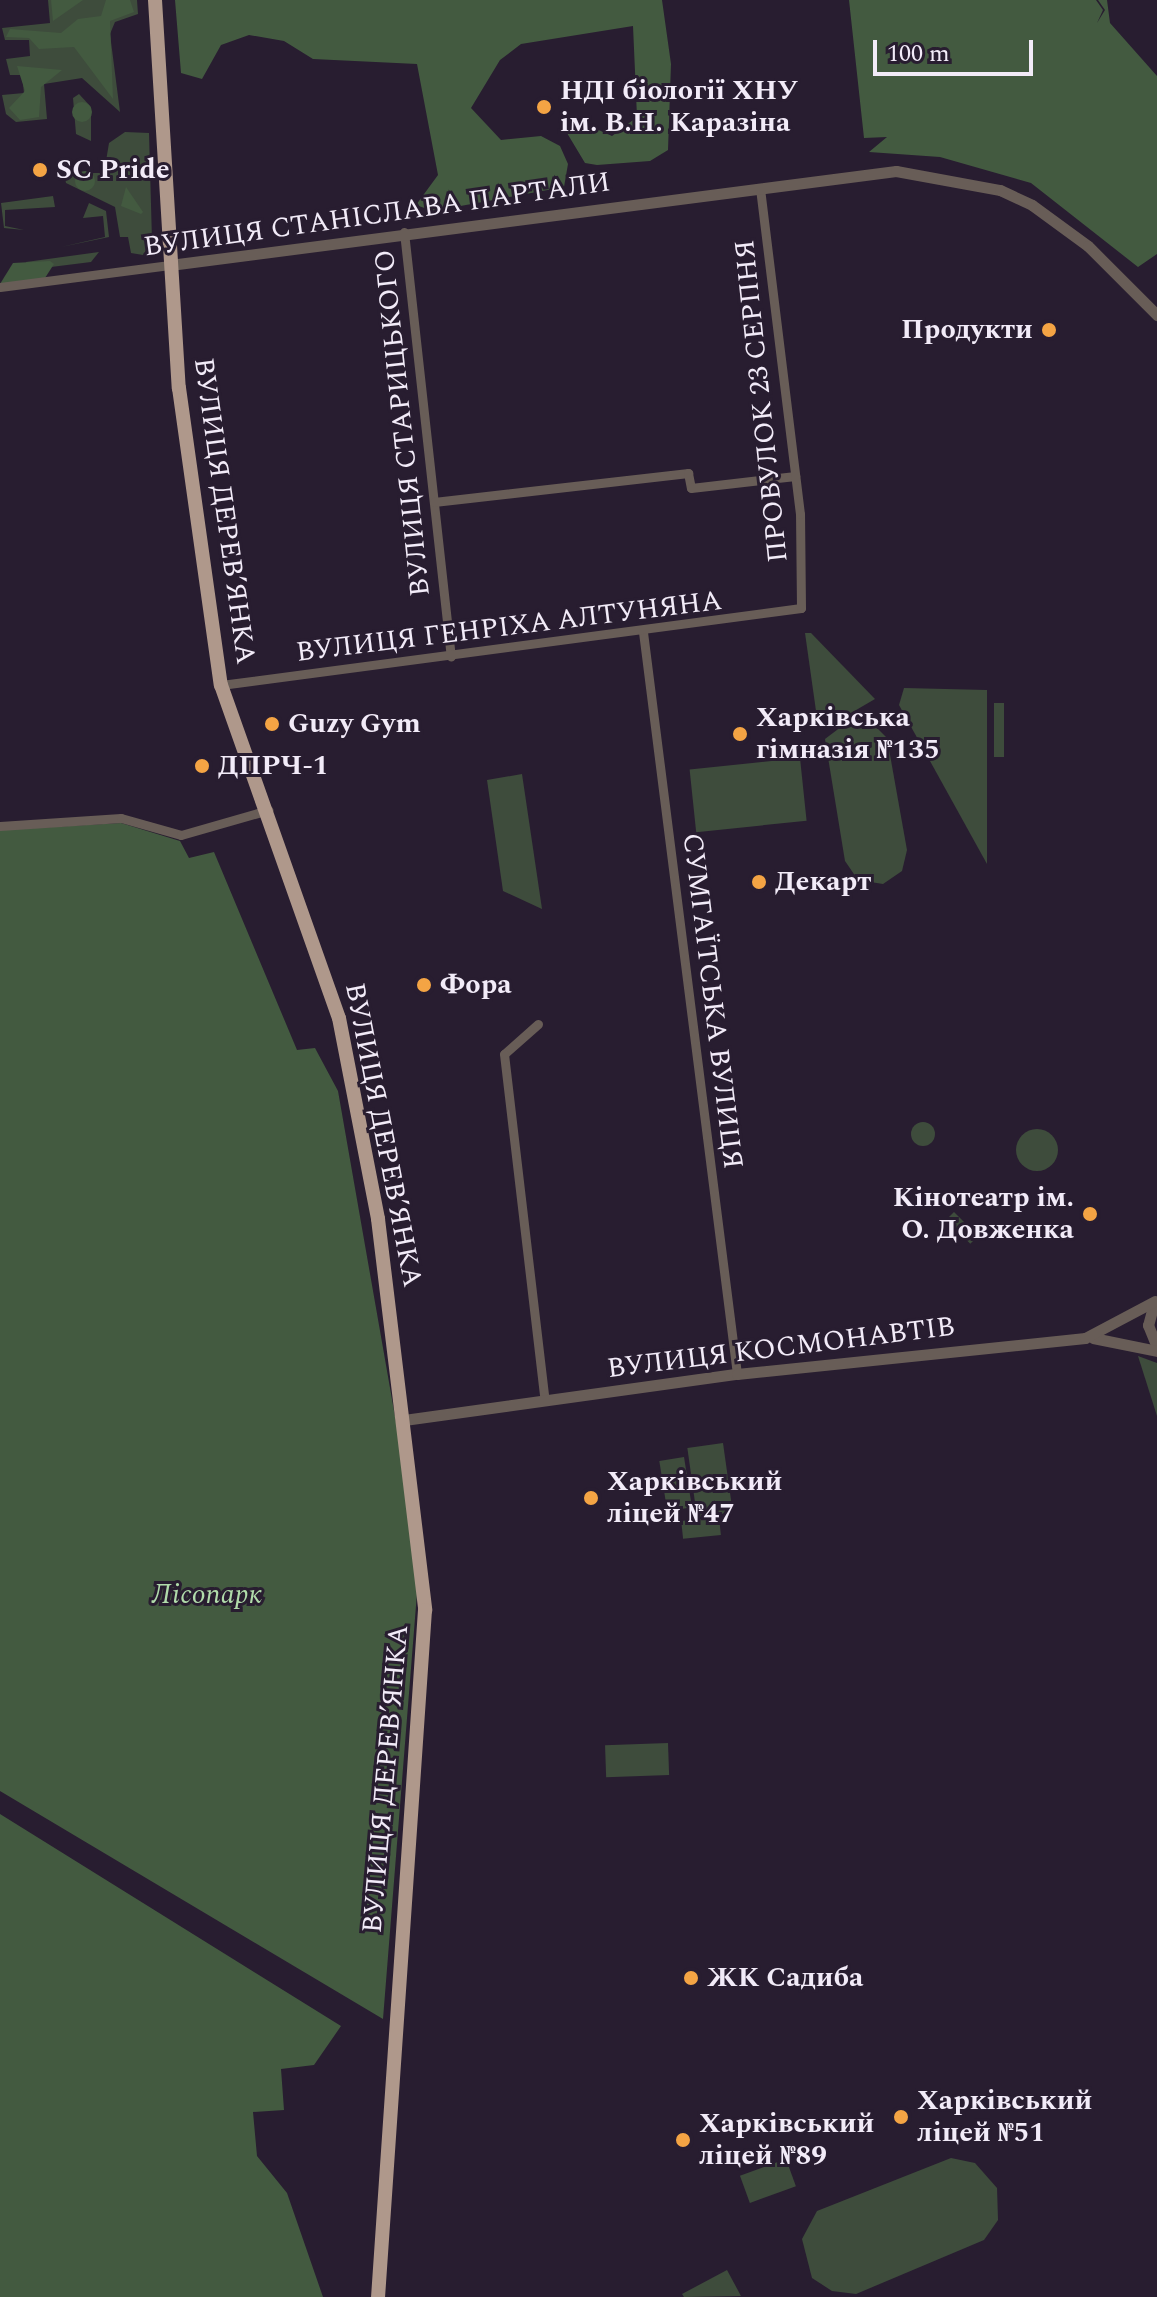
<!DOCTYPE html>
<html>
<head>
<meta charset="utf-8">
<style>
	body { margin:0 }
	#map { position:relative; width:1157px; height:2297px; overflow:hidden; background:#281d30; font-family:Spectral,serif }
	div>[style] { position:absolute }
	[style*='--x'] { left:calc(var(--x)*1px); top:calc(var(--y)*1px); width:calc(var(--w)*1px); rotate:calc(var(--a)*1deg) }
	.green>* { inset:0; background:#3e4c3c; transform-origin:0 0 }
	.round { border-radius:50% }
	.forest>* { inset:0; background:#435a40 }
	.minor>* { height:9px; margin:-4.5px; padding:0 4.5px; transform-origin:4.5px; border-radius:4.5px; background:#685d57 }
	.tertiary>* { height:11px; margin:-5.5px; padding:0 5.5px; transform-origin:5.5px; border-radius:5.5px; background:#685d57 }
	.primary>* { height:14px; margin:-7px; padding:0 7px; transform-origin:7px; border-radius:7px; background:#af988b }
	.dots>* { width:22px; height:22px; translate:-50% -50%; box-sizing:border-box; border:4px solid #281d30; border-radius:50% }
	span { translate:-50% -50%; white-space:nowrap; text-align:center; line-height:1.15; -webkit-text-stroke:6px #281d30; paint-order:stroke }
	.poi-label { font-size:28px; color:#f2ebf8; font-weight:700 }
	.left { translate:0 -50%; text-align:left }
	.right { translate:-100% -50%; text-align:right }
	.street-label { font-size:28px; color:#f2ebf8 }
	.park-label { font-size:28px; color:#b0dbaa; font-style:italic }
	.scale { position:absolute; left:873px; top:40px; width:160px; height:36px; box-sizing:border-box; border:4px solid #f2ebf8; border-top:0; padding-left:10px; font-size:24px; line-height:28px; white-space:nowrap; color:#f2ebf8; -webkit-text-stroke:6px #281d30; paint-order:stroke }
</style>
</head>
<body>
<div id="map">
	<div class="green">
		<div style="clip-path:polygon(48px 0,137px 0,138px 14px,115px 22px,110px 34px,120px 112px,82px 78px,44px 84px,47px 119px,16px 122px,6px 114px,2px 95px,24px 93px,22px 75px,10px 75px,6px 59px,30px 56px,29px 40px,5px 40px,2px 28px,50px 23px)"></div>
		<div style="clip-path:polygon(79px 94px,91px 107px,91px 141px,76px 134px,73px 98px)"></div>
		<div style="clip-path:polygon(125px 132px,149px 133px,152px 240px,143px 255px,131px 253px,128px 237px,120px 237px,115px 207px,66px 183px,64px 173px,104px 173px,109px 143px)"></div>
		<div style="clip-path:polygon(53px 196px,55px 207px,5px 210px,5px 226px,24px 230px,4px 228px,1px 203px)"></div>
		<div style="clip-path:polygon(89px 203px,106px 211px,109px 237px,61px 247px,105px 237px,103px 216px,83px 218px)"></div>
		<div style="clip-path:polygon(99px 252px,91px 262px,27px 270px,26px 262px)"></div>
		<div style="clip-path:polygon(805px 633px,811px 633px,875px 699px,851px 713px,817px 718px)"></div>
		<div style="clip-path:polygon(904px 688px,987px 690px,987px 864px,899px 705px)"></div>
		<div style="left:994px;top:703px;width:10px;height:54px"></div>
		<div style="clip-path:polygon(854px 717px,867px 718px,887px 738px,907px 850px,902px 871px,883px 884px,858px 880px,845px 861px,825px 739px)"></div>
		<div style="left:800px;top:758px;width:63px;height:111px;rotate:84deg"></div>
		<div style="clip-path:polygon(522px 774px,542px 909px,503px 891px,487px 780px)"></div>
		<div class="round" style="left:911px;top:1122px;width:24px;height:24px"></div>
		<div class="round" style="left:1016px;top:1129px;width:42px;height:42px"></div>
		<div style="left:954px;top:1212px;width:34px;height:11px;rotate:45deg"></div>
		<div style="clip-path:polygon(1138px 1356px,1157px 1363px,1157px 1416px)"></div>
		<div style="left:723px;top:1443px;width:70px;height:36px;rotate:82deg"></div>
		<div style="left:684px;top:1457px;width:51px;height:25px;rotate:81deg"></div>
		<div style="left:719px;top:1517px;width:18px;height:38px;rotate:84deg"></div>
		<div style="left:668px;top:1743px;width:32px;height:63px;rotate:88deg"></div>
		<div style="clip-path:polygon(951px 2158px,975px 2163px,997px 2188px,998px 2220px,984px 2240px,856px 2294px,832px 2291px,812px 2278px,802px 2239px,817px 2211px)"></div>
		<div style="left:786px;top:2159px;width:29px;height:49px;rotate:70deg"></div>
		<div style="clip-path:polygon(727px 2270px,741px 2296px,684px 2297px,682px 2294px)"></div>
	</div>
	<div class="forest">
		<div style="clip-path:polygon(51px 0,83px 0,53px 21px)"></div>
		<div style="clip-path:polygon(106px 0,130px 0,134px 12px,110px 21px,113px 99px,74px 47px,39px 49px,29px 38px,6px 37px,10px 29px,61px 33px,78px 19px,101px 16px)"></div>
		<div style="clip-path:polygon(175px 0,662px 0,671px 64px,668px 150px,650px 161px,597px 165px,585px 163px,567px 133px,583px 123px,612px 136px,637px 117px,633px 26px,521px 44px,500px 60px,471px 108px,501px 140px,541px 136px,560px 146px,568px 164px,564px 187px,433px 211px,416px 205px,438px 175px,417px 64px,313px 59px,284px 41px,249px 35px,221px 45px,202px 79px,181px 73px)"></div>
		<div style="clip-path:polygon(849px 0,1096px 0,1103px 10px,1097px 23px,1105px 10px,1098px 0,1107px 0,1110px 23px,1157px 76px,1157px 254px,1138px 267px,1031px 183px,940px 157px,869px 152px,887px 137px,864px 138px)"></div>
		<div style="clip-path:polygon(17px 66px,62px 70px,41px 87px,39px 117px,20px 120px,9px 108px,25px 91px)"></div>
		<div class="round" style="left:72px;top:102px;width:20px;height:20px"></div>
		<div class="round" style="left:75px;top:171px;width:20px;height:20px"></div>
		<div style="clip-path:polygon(126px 187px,143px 212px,141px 214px,121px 206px)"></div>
		<div style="clip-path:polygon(13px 263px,50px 261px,54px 264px,45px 278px,0 284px)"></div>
		<div style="clip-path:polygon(121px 823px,180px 841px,189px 858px,214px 852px,297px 1050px,315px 1048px,338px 1091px,400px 1445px,417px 1593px,383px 2019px,0 1791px,0 830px)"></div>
		<div style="clip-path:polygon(0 1814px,341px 2026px,314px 2065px,281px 2069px,284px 2110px,253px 2112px,257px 2156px,287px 2193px,323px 2297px,0 2297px)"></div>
	</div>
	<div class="minor">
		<div style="--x:404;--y:232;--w:427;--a:83.7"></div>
		<div style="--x:0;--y:287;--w:171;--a:-7.4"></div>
		<div style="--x:434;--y:502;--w:256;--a:-6.5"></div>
		<div style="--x:688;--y:473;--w:15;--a:79"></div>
		<div style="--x:691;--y:488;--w:105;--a:-6.6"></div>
		<div style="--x:643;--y:632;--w:748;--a:82.78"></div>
		<div style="--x:221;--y:685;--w:585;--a:-7.56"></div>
		<div style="--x:801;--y:608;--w:94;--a:-90.6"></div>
		<div style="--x:800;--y:514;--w:327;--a:-97"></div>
		<div style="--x:0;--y:826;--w:121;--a:-3.8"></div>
		<div style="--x:121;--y:818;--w:62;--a:15.8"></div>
		<div style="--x:181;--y:835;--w:91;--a:-16"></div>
		<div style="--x:538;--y:1024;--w:45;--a:138.6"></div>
		<div style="--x:504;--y:1054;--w:349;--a:83.3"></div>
	</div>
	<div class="tertiary">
		<div style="--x:170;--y:265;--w:732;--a:-7.38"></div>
		<div style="--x:896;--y:171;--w:106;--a:10.4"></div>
		<div style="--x:1000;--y:190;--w:35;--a:25"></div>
		<div style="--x:1032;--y:205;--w:69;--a:36.2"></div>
		<div style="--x:1088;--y:246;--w:98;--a:45"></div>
		<div style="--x:1154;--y:1303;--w:23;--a:105"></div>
		<div style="--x:1148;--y:1325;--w:24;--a:68"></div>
		<div style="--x:1093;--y:1338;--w:65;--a:11.5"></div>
		<div style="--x:404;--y:1420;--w:336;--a:-7.9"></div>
		<div style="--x:737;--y:1374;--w:350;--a:-5.9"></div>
		<div style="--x:1085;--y:1338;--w:79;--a:-27.9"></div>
	</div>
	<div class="primary">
		<div style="--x:155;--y:0;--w:389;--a:86.5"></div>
		<div style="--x:179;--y:388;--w:300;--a:82"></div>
		<div style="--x:221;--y:685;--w:353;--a:70.5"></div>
		<div style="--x:339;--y:1018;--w:205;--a:79"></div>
		<div style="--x:378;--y:1219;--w:394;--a:83.1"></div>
		<div style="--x:425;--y:1610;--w:689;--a:93.91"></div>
	</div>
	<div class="dots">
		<div style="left:544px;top:107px;background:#f4a444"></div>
		<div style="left:40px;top:170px;background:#f4a444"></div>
		<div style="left:1049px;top:330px;background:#f4a444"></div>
		<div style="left:272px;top:724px;background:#f4a444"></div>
		<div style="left:740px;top:734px;background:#f4a444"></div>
		<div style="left:202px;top:766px;background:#f4a444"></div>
		<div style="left:759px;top:882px;background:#f4a444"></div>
		<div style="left:424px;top:985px;background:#f4a444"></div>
		<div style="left:1090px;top:1214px;background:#f4a444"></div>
		<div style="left:591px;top:1498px;background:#f4a444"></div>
		<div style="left:691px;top:1978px;background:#f4a444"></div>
		<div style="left:901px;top:2117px;background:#f4a444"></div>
		<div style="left:683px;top:2140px;background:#f4a444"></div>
	</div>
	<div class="poi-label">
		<span class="left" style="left:560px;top:107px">НДІ біології ХНУ<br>ім. В.Н. Каразіна</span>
		<span class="left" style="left:56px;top:170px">SC Pride</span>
		<span class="right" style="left:1033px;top:330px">Продукти</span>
		<span class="left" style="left:756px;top:734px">Харківська<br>гімназія №135</span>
		<span class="left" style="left:288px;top:724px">Guzy Gym</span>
		<span class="left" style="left:218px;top:766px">ДПРЧ-1</span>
		<span class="left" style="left:775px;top:882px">Декарт</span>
		<span class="left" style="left:440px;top:985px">Фора</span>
		<span class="right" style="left:1074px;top:1214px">Кінотеатр ім.<br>О. Довженка</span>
		<span class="left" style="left:607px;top:1498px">Харківський<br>ліцей №47</span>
		<span class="left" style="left:707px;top:1978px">ЖК Садиба</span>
		<span class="left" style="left:917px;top:2117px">Харківський<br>ліцей №51</span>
		<span class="left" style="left:699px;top:2140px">Харківський<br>ліцей №89</span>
	</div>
	<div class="street-label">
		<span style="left:377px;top:215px;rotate:-8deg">ВУЛИЦЯ СТАНІСЛАВА ПАРТАЛИ</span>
		<span style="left:762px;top:401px;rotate:-96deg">ПРОВУЛОК 23 СЕРПНЯ</span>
		<span style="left:403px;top:423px;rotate:-96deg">ВУЛИЦЯ СТАРИЦЬКОГО</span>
		<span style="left:224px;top:511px;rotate:82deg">ВУЛИЦЯ ДЕРЕВ’ЯНКА</span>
		<span style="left:509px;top:627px;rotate:-7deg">ВУЛИЦЯ ГЕНРІХА АЛТУНЯНА</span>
		<span style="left:712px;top:1001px;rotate:83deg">СУМГАЇТСЬКА ВУЛИЦЯ</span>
		<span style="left:383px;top:1135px;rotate:79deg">ВУЛИЦЯ ДЕРЕВ’ЯНКА</span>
		<span style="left:781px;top:1348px;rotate:-7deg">ВУЛИЦЯ КОСМОНАВТІВ</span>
		<span style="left:386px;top:1779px;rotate:-85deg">ВУЛИЦЯ ДЕРЕВ’ЯНКА</span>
	</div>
	<div class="park-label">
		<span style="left:207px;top:1595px">Лісопарк</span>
	</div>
	<div class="scale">100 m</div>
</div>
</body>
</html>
